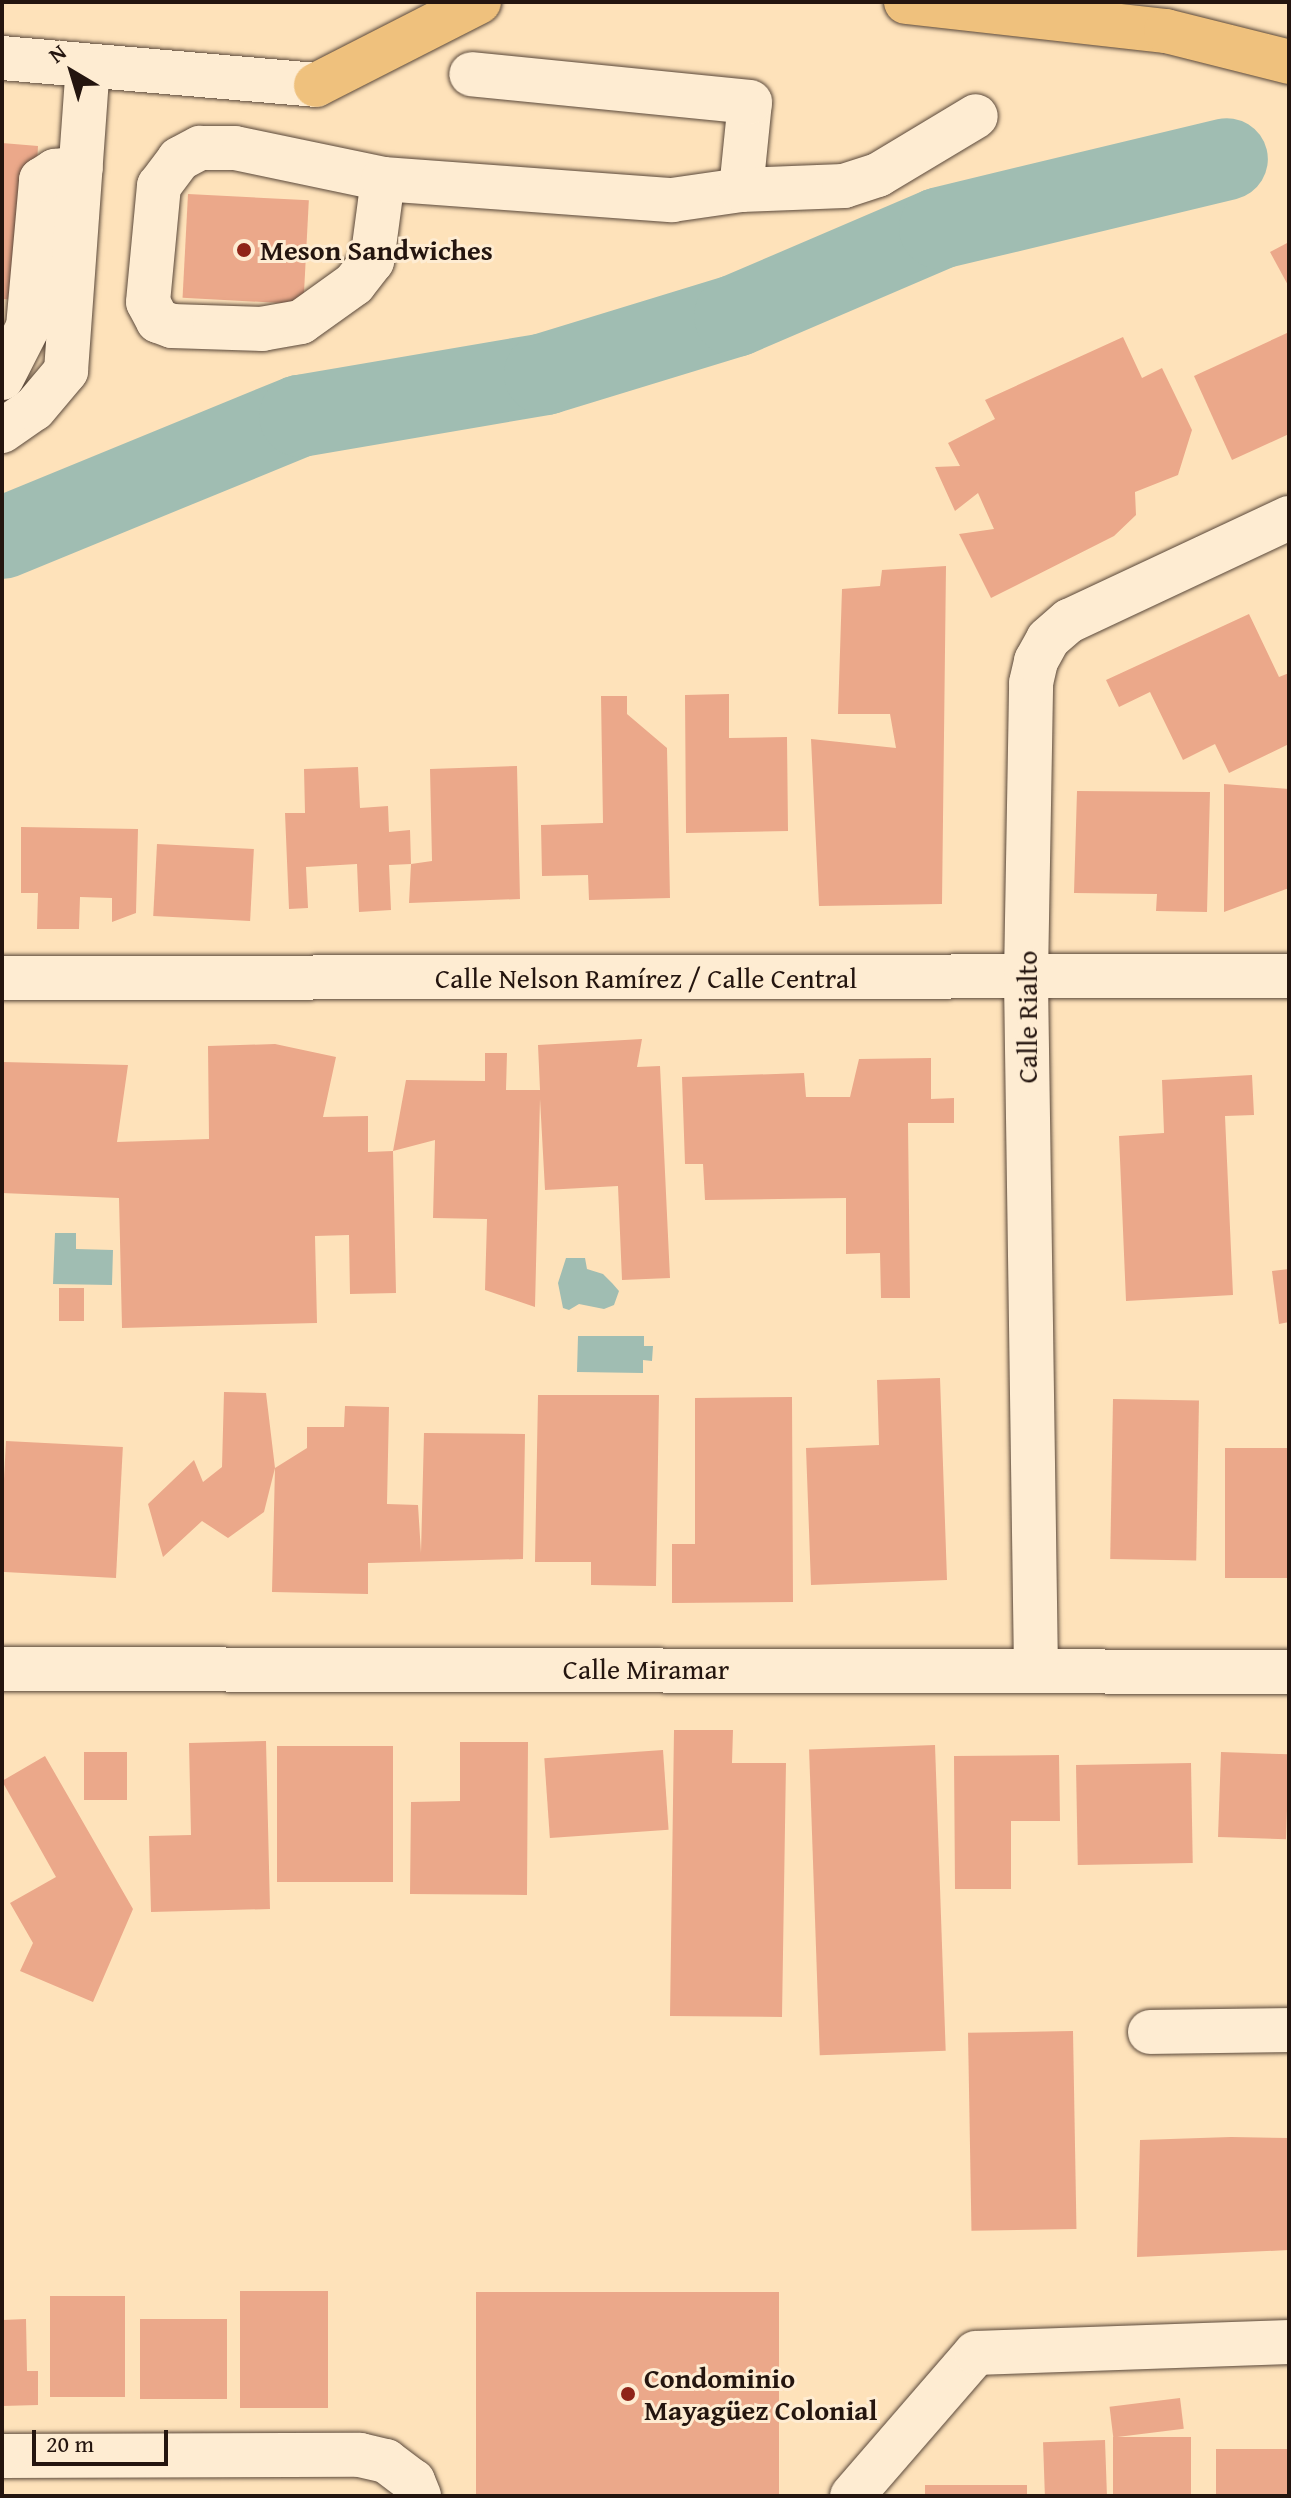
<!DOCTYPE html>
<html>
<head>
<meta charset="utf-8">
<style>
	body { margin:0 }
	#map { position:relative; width:1291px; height:2498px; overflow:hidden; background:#fee2ba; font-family:"Gentium Book Plus",serif }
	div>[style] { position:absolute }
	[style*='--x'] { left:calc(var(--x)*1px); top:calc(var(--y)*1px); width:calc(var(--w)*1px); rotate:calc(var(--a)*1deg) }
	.water>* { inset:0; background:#a0bdb2 }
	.river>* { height:82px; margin:-41px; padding:0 41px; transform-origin:41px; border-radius:41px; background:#a0bdb2 }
	.building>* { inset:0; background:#eba88a; transform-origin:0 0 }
	.roads { filter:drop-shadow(0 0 2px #5a483a) drop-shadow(0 0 2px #5a483a) }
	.minor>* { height:44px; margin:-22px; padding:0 22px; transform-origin:22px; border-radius:22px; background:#feecd2 }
	.highway>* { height:44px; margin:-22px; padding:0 22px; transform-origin:22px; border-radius:22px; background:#efc17d }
	.dots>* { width:22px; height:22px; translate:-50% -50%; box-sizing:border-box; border:4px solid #feecd2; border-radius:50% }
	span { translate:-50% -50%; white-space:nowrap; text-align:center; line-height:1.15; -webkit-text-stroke:6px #feecd2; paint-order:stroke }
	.poi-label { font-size:28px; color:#24150f; font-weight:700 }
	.left { translate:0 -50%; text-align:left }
	.street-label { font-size:28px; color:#24150f }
	.frame { position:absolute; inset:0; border:4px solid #24150f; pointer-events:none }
	.north { position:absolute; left:32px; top:32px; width:80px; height:80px; -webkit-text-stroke:6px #feecd2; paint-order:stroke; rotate:322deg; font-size:22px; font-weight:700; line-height:32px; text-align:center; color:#24150f }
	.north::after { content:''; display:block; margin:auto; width:28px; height:36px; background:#24150f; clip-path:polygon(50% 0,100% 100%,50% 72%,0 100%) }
	.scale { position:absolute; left:32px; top:2430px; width:136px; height:36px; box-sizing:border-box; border:4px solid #24150f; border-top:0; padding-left:10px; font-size:24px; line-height:28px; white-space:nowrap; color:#24150f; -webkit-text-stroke:6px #feecd2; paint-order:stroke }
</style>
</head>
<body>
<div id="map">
	<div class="water">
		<div style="clip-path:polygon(55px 1233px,76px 1233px,76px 1249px,113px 1250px,112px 1285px,53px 1284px)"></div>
		<div style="clip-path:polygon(566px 1258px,585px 1258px,587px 1269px,603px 1274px,612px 1283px,619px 1291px,614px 1305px,604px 1309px,579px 1304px,569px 1310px,563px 1308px,558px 1283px)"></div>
		<div style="clip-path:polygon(578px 1336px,644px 1336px,644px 1346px,653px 1346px,652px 1361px,643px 1360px,643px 1373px,577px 1372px)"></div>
	</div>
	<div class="river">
		<div style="--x:2;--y:538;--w:322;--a:-22.3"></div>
		<div style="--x:300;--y:416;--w:249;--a:-9.7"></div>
		<div style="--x:545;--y:374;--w:199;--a:-17"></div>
		<div style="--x:735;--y:316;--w:223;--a:-23.2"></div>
		<div style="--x:940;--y:228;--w:295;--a:-13.5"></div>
	</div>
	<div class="building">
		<div style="clip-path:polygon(2px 143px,38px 146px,28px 300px,2px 299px)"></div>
		<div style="left:188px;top:194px;width:121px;height:104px;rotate:3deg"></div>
		<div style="clip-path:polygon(1289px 242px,1289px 287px,1270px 252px)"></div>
		<div style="clip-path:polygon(1287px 333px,1289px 434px,1232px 460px,1194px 376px)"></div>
		<div style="clip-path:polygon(1123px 337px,1142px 378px,1162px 368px,1192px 430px,1178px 475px,1135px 492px,1136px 515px,1114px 536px,991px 598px,959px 534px,994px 529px,978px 493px,955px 511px,935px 467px,960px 466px,948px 443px,995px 419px,985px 400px)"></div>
		<div style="clip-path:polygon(946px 566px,942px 904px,819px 906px,811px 739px,896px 748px,890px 714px,838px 714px,842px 589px,880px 586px,882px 570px)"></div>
		<div style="clip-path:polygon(1249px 614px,1279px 677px,1289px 673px,1289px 744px,1229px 773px,1215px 744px,1183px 760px,1150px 692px,1119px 707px,1106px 680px)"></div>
		<div style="clip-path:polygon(729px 694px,729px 738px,787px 737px,788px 831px,686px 833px,685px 695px)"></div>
		<div style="clip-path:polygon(601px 696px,627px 696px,627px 714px,667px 748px,670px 898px,589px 900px,588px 875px,542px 876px,541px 825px,603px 823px)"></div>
		<div style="clip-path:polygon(517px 766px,520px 899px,409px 903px,411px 864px,389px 865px,391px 910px,359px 912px,357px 864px,306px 867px,308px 908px,289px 909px,285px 813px,305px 813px,304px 769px,358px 767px,360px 808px,388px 806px,389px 832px,410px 830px,411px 864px,432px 861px,430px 769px)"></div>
		<div style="clip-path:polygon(1224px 784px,1289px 789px,1289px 888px,1224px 912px)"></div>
		<div style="clip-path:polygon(1077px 791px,1210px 792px,1207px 912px,1156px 911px,1157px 894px,1074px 893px)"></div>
		<div style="clip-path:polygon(21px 827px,138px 829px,136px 913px,112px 922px,112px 898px,80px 897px,79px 929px,37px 929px,38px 893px,21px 893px)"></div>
		<div style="left:157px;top:844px;width:97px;height:72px;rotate:3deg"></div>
		<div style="clip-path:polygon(642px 1039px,637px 1067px,660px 1066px,670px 1278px,622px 1280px,618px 1186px,545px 1190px,540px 1099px,535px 1307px,485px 1290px,487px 1219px,433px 1218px,435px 1140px,393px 1151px,406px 1080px,485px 1081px,485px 1053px,507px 1053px,506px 1090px,540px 1090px,538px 1045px)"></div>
		<div style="clip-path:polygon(275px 1044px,336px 1057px,323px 1117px,368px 1116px,368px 1152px,393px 1151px,396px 1293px,350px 1294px,349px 1235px,315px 1236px,317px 1323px,122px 1328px,119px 1198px,2px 1193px,2px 1062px,128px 1065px,117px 1142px,209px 1139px,208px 1046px)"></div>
		<div style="clip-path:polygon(931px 1058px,931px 1099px,954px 1098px,954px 1123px,908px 1123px,910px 1298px,881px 1298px,880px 1253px,846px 1254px,846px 1198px,705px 1200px,703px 1164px,685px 1164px,682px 1077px,804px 1073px,806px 1097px,850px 1097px,859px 1059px)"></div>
		<div style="clip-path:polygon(1252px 1075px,1254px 1115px,1225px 1116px,1233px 1295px,1126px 1301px,1119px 1136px,1164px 1133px,1162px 1080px)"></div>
		<div style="clip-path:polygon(1289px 1269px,1289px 1322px,1279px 1324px,1272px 1271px)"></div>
		<div style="left:59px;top:1288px;width:25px;height:33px"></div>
		<div style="clip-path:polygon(940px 1378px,947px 1580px,811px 1585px,806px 1448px,879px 1445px,877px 1380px)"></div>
		<div style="clip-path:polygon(224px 1392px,266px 1393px,275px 1468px,307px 1448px,307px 1427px,344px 1427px,345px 1406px,389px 1407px,387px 1504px,418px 1505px,421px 1553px,424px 1433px,525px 1434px,523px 1559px,368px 1563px,368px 1594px,272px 1592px,275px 1468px,264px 1512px,228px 1538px,202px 1521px,163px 1557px,148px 1504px,194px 1460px,203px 1482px,222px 1467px)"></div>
		<div style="clip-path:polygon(538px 1395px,659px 1395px,656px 1586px,591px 1585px,591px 1562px,535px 1562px)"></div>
		<div style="clip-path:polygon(792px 1397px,793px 1602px,672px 1603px,672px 1544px,695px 1544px,695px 1398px)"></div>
		<div style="left:1113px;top:1399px;width:86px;height:160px;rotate:1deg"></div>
		<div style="left:6px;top:1441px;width:117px;height:131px;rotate:3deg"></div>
		<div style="left:1289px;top:1448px;width:130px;height:64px;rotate:90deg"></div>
		<div style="clip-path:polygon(674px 1730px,733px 1730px,732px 1763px,786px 1763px,782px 2017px,670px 2016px)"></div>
		<div style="clip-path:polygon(266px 1741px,270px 1909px,151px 1912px,149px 1836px,191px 1835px,189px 1743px)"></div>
		<div style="clip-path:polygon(460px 1742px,528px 1742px,527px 1895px,410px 1894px,411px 1802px,460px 1801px)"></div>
		<div style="left:935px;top:1745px;width:306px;height:126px;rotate:88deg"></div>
		<div style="left:393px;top:1746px;width:136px;height:116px;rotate:90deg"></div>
		<div style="left:663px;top:1750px;width:80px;height:119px;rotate:86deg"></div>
		<div style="left:84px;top:1752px;width:43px;height:48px"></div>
		<div style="left:1221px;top:1752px;width:68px;height:85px;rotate:2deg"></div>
		<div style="clip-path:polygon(1059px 1755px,1060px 1821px,1011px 1821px,1011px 1889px,955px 1889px,954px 1756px)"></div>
		<div style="clip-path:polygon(45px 1756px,133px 1909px,93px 2002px,20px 1971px,33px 1943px,10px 1903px,56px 1877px,2px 1781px)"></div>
		<div style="left:1191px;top:1763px;width:100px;height:115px;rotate:89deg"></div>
		<div style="left:1073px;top:2031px;width:198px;height:105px;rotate:89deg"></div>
		<div style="clip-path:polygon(1231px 2137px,1289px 2138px,1289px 2250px,1137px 2257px,1140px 2140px)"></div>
		<div style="left:240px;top:2291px;width:88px;height:117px"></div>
		<div style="left:476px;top:2292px;width:303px;height:204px"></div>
		<div style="left:50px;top:2296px;width:75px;height:101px"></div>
		<div style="clip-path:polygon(26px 2319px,27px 2371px,38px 2371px,38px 2405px,2px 2406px,2px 2320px)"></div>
		<div style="left:140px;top:2319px;width:87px;height:80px"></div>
		<div style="left:1180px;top:2398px;width:31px;height:71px;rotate:83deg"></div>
		<div style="left:1113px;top:2437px;width:78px;height:59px"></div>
		<div style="left:1105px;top:2440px;width:56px;height:62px;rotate:88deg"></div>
		<div style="left:1289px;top:2449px;width:47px;height:73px;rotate:90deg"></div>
		<div style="left:925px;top:2485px;width:102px;height:16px"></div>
	</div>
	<div class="roads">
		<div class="minor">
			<div style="--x:2;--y:58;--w:315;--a:4.9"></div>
			<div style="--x:200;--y:148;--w:35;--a:0"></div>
			<div style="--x:235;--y:148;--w:151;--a:11.8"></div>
			<div style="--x:383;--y:179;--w:83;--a:97.6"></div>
			<div style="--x:372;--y:261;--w:29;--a:128"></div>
			<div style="--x:354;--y:284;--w:65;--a:144.4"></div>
			<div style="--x:301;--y:322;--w:39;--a:170"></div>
			<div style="--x:263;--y:329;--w:91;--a:-178.1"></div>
			<div style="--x:172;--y:326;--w:15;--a:-160"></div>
			<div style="--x:158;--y:321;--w:21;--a:-118"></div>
			<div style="--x:148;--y:302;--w:117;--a:-84.6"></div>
			<div style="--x:159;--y:186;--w:34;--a:-53"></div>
			<div style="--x:179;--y:159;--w:24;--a:-28"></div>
			<div style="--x:383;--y:179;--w:290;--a:4.2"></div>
			<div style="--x:672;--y:200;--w:70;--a:-8.2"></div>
			<div style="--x:741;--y:190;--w:88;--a:-84.2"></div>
			<div style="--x:750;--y:102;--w:280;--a:-174.3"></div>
			<div style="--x:741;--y:190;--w:103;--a:-2.2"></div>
			<div style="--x:844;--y:186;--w:36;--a:-18"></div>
			<div style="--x:878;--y:175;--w:114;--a:-31"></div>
			<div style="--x:2;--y:378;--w:57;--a:-63"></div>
			<div style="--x:28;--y:327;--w:148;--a:-84.9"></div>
			<div style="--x:41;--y:180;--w:17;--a:-33"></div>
			<div style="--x:55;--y:171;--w:26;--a:-7"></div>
			<div style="--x:2;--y:431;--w:39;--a:-35"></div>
			<div style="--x:34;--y:409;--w:50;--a:-49.9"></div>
			<div style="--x:66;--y:371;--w:306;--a:-85.9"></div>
			<div style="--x:2;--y:978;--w:1287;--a:-0.09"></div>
			<div style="--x:2;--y:1669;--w:1287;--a:0.13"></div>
			<div style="--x:1036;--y:1670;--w:693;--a:-90.83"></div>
			<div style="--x:1026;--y:977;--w:294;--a:-89"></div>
			<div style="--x:1031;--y:683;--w:23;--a:-77"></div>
			<div style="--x:1036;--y:661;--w:25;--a:-61"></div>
			<div style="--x:1048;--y:639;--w:28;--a:-41"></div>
			<div style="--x:1069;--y:621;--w:243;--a:-25.1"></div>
			<div style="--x:1150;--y:2032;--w:139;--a:-0.8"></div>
			<div style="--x:2;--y:2456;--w:358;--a:-0.2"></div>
			<div style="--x:360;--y:2455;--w:27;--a:13"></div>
			<div style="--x:386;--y:2461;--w:34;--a:37"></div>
			<div style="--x:413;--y:2481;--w:16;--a:68"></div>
			<div style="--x:852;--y:2496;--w:189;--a:-49.1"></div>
			<div style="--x:976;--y:2353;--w:313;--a:-2"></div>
		</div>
		<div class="highway">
			<div style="--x:906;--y:2;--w:262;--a:6.4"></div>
			<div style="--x:1166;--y:31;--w:127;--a:14.1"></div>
			<div style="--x:316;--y:85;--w:183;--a:-27"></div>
		</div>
	</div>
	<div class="dots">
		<div style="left:244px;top:250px;background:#8f2418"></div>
		<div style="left:628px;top:2394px;background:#8f2418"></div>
	</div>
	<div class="poi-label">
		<span class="left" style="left:260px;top:250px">Meson Sandwiches</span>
		<span class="left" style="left:644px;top:2394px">Condominio<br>Mayagüez Colonial</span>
	</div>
	<div class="street-label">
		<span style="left:646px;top:978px">Calle Nelson Ramírez / Calle Central</span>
		<span style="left:1027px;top:1017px;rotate:-90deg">Calle Rialto</span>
		<span style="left:646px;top:1669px">Calle Miramar</span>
	</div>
	<div class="frame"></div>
	<div class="north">N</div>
	<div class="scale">20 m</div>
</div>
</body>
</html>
